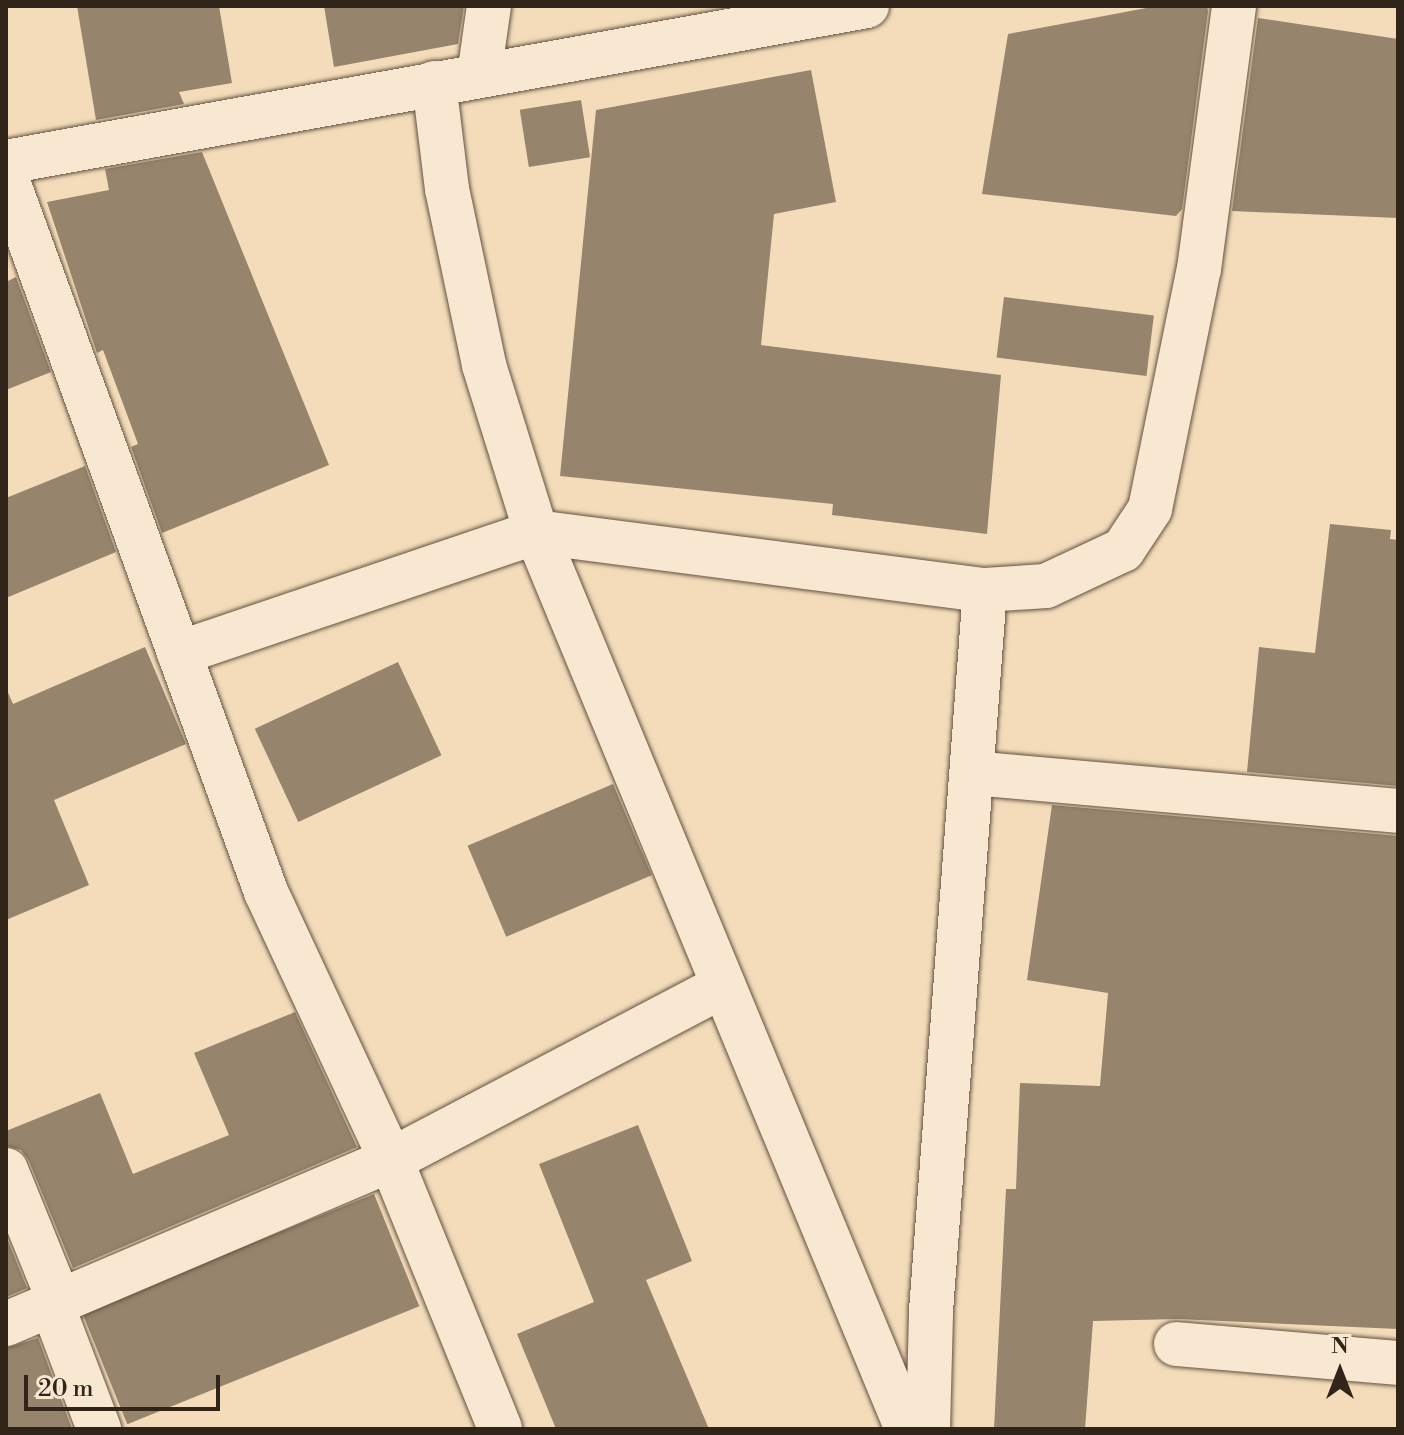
<!DOCTYPE html>
<html>
<head>
<meta charset="utf-8">
<style>
	body { margin:0 }
	#map { position:relative; width:1404px; height:1435px; overflow:hidden; background:#f4dcba; font-family:"Libre Bodoni",serif }
	div>[style] { position:absolute }
	[style*='--x'] { left:calc(var(--x)*1px); top:calc(var(--y)*1px); width:calc(var(--w)*1px); rotate:calc(var(--a)*1deg) }
	.building>* { inset:0; background:#96846c; transform-origin:0 0 }
	.roads { filter:drop-shadow(0 0 2px #625240) drop-shadow(0 0 2px #625240) }
	.street>* { height:44px; margin:-22px; padding:0 22px; transform-origin:22px; border-radius:22px; background:#f8e8d2 }
	span { translate:-50% -50%; white-space:nowrap; text-align:center; line-height:1.15; -webkit-text-stroke:7px #f8e8d2; paint-order:stroke }
	.frame { position:absolute; inset:0; border:8px solid #312418; pointer-events:none }
	.north { position:absolute; left:1300px; top:1331px; width:80px; height:80px; -webkit-text-stroke:6px #f8e8d2; paint-order:stroke; rotate:0deg; font-size:22px; font-weight:700; line-height:32px; text-align:center; color:#312418 }
	.north::after { content:''; display:block; margin:auto; width:28px; height:36px; background:#312418; clip-path:polygon(50% 0,100% 100%,50% 72%,0 100%) }
	.scale { position:absolute; left:24px; top:1375px; width:196px; height:36px; box-sizing:border-box; border:4px solid #312418; border-top:0; padding-left:10px; font-size:24px; line-height:28px; white-space:nowrap; color:#312418; -webkit-text-stroke:6px #f8e8d2; paint-order:stroke }
</style>
</head>
<body>
<div id="map">
	<div class="building">
		<div style="clip-path:polygon(77px 6px,219px 6px,232px 83px,179px 92px,184px 104px,96px 120px)"></div>
		<div style="clip-path:polygon(324px 6px,464px 6px,458px 44px,334px 67px)"></div>
		<div style="clip-path:polygon(1157px 6px,1207px 6px,1208px 11px,1182px 209px,1176px 216px,982px 194px,1008px 34px)"></div>
		<div style="clip-path:polygon(1258px 18px,1398px 39px,1398px 218px,1232px 211px)"></div>
		<div style="clip-path:polygon(811px 70px,836px 202px,774px 214px,761px 345px,1001px 375px,987px 534px,832px 515px,833px 504px,560px 476px,596px 110px)"></div>
		<div style="left:581px;top:100px;width:58px;height:62px;rotate:81deg"></div>
		<div style="clip-path:polygon(202px 152px,329px 465px,162px 533px,131px 447px,138px 444px,103px 350px,97px 353px,47px 202px,109px 190px,105px 169px)"></div>
		<div style="clip-path:polygon(16px 277px,51px 372px,6px 390px,6px 282px)"></div>
		<div style="left:1004px;top:297px;width:151px;height:61px;rotate:7deg"></div>
		<div style="clip-path:polygon(85px 466px,116px 552px,6px 598px,6px 498px)"></div>
		<div style="clip-path:polygon(1330px 524px,1391px 530px,1390px 539px,1398px 540px,1398px 786px,1247px 772px,1259px 647px,1315px 653px)"></div>
		<div style="clip-path:polygon(145px 647px,186px 744px,54px 800px,89px 885px,6px 920px,6px 688px,13px 704px)"></div>
		<div style="left:398px;top:662px;width:103px;height:158px;rotate:65deg"></div>
		<div style="left:613px;top:784px;width:99px;height:158px;rotate:67deg"></div>
		<div style="clip-path:polygon(1052px 805px,1398px 836px,1398px 1329px,1178px 1319px,1093px 1321px,1085px 1429px,994px 1429px,1006px 1189px,1016px 1189px,1020px 1083px,1100px 1086px,1108px 993px,1027px 980px)"></div>
		<div style="clip-path:polygon(295px 1012px,357px 1147px,73px 1268px,29px 1161px,21px 1150px,6px 1146px,6px 1131px,100px 1093px,133px 1174px,229px 1135px,194px 1053px)"></div>
		<div style="clip-path:polygon(638px 1125px,692px 1261px,646px 1280px,709px 1429px,556px 1429px,517px 1334px,594px 1302px,539px 1164px)"></div>
		<div style="left:374px;top:1194px;width:121px;height:315px;rotate:68deg"></div>
		<div style="clip-path:polygon(6px 1236px,27px 1288px,6px 1297px)"></div>
		<div style="clip-path:polygon(38px 1338px,72px 1429px,6px 1429px,6px 1348px)"></div>
	</div>
	<div class="roads">
		<div class="street">
			<div style="--x:479;--y:76;--w:71;--a:-81.9"></div>
			<div style="--x:434;--y:83;--w:107;--a:83"></div>
			<div style="--x:447;--y:189;--w:180;--a:78.1"></div>
			<div style="--x:484;--y:365;--w:175;--a:72.7"></div>
			<div style="--x:536;--y:532;--w:971;--a:67.53"></div>
			<div style="--x:6;--y:162;--w:875;--a:-10.27"></div>
			<div style="--x:6;--y:176;--w:762;--a:70.04"></div>
			<div style="--x:266;--y:892;--w:296;--a:65"></div>
			<div style="--x:391;--y:1160;--w:290;--a:67.9"></div>
			<div style="--x:179;--y:653;--w:377;--a:-18.7"></div>
			<div style="--x:536;--y:532;--w:453;--a:7.4"></div>
			<div style="--x:985;--y:590;--w:61;--a:-3.8"></div>
			<div style="--x:1046;--y:586;--w:85;--a:-25.1"></div>
			<div style="--x:1123;--y:550;--w:49;--a:-56.6"></div>
			<div style="--x:1150;--y:509;--w:245;--a:-78.5"></div>
			<div style="--x:1199;--y:269;--w:265;--a:-82.4"></div>
			<div style="--x:973;--y:773;--w:427;--a:5.1"></div>
			<div style="--x:6;--y:1170;--w:144;--a:67.9"></div>
			<div style="--x:52;--y:1305;--w:133;--a:69.2"></div>
			<div style="--x:6;--y:1324;--w:418;--a:-23.1"></div>
			<div style="--x:391;--y:1160;--w:375;--a:-27.7"></div>
			<div style="--x:1176;--y:1344;--w:223;--a:4.9"></div>
			<div style="--x:928;--y:1429;--w:118;--a:-88.5"></div>
			<div style="--x:931;--y:1311;--w:723;--a:-85.72"></div>
		</div>
	</div>
	<div class="frame"></div>
	<div class="north">N</div>
	<div class="scale">20 m</div>
</div>
</body>
</html>
